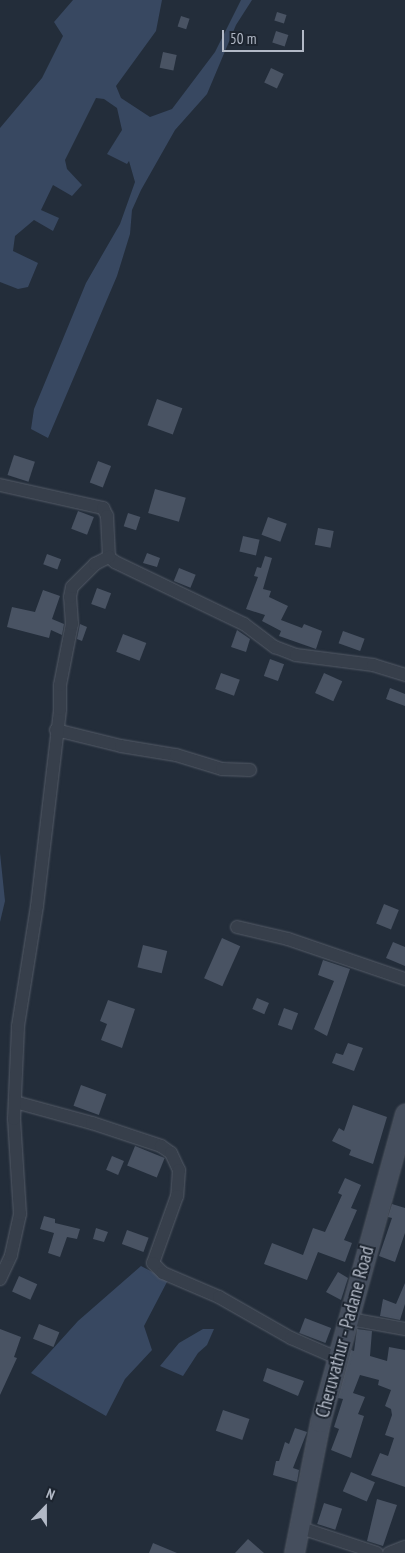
<!DOCTYPE html>
<html>
<head>
<meta charset="utf-8">
<style>
	body { margin:0 }
	#map { position:relative; width:405px; height:1553px; overflow:hidden; background:#232d3a; font-family:"PT Sans Narrow",sans-serif }
	div>[style] { position:absolute }
	[style*='--x'] { left:calc(var(--x)*1px); top:calc(var(--y)*1px); width:calc(var(--w)*1px); rotate:calc(var(--a)*1deg) }
	.water>* { inset:0; background:#384861 }
	.building>* { inset:0; background:#495363; transform-origin:0 0 }
	.roads { filter:drop-shadow(0 0 1px #555c68) drop-shadow(0 0 1px #555c68) }
	.street>* { height:12px; margin:-6px; padding:0 6px; transform-origin:6px; border-radius:6px; background:#373f4b }
	.secondary>* { height:19px; margin:-9.5px; padding:0 9.5px; transform-origin:9.5px; border-radius:9.5px; background:#454e5d }
	span { translate:-50% -50%; white-space:nowrap; text-align:center; line-height:1.15; -webkit-text-stroke:4px #1c242f; paint-order:stroke }
	.street-label { font-size:19px; color:#b2b9c6 }
	.north { position:absolute; left:20px; top:1483px; width:50px; height:50px; -webkit-text-stroke:4px #1c242f; paint-order:stroke; rotate:22deg; font-size:14px; font-weight:700; line-height:20px; text-align:center; color:#b2b9c6 }
	.north::after { content:''; display:block; margin:auto; width:18px; height:22px; background:#b2b9c6; clip-path:polygon(50% 0,100% 100%,50% 72%,0 100%) }
	.scale { position:absolute; left:222px; top:30px; width:82px; height:22px; box-sizing:border-box; border:2px solid #b2b9c6; border-top:0; padding-left:6px; font-size:15px; line-height:18px; white-space:nowrap; color:#b2b9c6; -webkit-text-stroke:4px #1c242f; paint-order:stroke }
</style>
</head>
<body>
<div id="map">
	<div class="water">
		<div style="clip-path:polygon(73px 0,162px 0,156px 31px,116px 86px,121px 98px,150px 117px,172px 109px,215px 52px,241px 0,252px 0,236px 25px,207px 94px,175px 130px,141px 190px,132px 210px,130px 234px,117px 276px,48px 438px,31px 429px,34px 409px,86px 283px,120px 224px,135px 182px,129px 161px,127px 164px,107px 154px,122px 130px,117px 108px,104px 99px,96px 98px,65px 160px,67px 169px,82px 185px,72px 196px,53px 185px,41px 210px,59px 218px,53px 231px,34px 220px,15px 236px,13px 251px,38px 263px,28px 287px,18px 289px,0 282px,0 128px,42px 78px,63px 36px,54px 22px)"></div>
		<div style="clip-path:polygon(0 853px,5px 901px,0 922px)"></div>
		<div style="clip-path:polygon(141px 1266px,168px 1280px,144px 1326px,152px 1350px,125px 1379px,106px 1416px,31px 1373px,78px 1321px)"></div>
		<div style="clip-path:polygon(203px 1329px,214px 1329px,207px 1345px,198px 1353px,183px 1376px,160px 1366px,179px 1343px)"></div>
	</div>
	<div class="building">
		<div style="left:277px;top:12px;width:10px;height:9px;rotate:17deg"></div>
		<div style="left:181px;top:16px;width:9px;height:11px;rotate:18deg"></div>
		<div style="left:276px;top:31px;width:13px;height:12px;rotate:18deg"></div>
		<div style="left:163px;top:52px;width:14px;height:16px;rotate:12deg"></div>
		<div style="left:271px;top:68px;width:14px;height:16px;rotate:25deg"></div>
		<div style="left:157px;top:399px;width:27px;height:28px;rotate:20deg"></div>
		<div style="left:14px;top:455px;width:22px;height:21px;rotate:18deg"></div>
		<div style="left:98px;top:461px;width:14px;height:23px;rotate:21deg"></div>
		<div style="left:155px;top:489px;width:32px;height:25px;rotate:16deg"></div>
		<div style="left:78px;top:511px;width:17px;height:19px;rotate:21deg"></div>
		<div style="left:128px;top:513px;width:13px;height:14px;rotate:18deg"></div>
		<div style="left:268px;top:517px;width:20px;height:19px;rotate:20deg"></div>
		<div style="left:318px;top:528px;width:16px;height:17px;rotate:11deg"></div>
		<div style="left:243px;top:536px;width:17px;height:16px;rotate:13deg"></div>
		<div style="clip-path:polygon(147px 553px,160px 558px,157px 567px,143px 563px)"></div>
		<div style="left:47px;top:554px;width:15px;height:11px;rotate:20deg"></div>
		<div style="clip-path:polygon(265px 556px,272px 558px,263px 589px,271px 591px,269px 597px,288px 606px,281px 620px,302px 628px,304px 624px,322px 631px,316px 649px,279px 636px,281px 631px,262px 621px,265px 615px,246px 609px,258px 577px,254px 576px,257px 567px,261px 568px)"></div>
		<div style="left:179px;top:568px;width:18px;height:14px;rotate:22deg"></div>
		<div style="left:97px;top:588px;width:15px;height:17px;rotate:20deg"></div>
		<div style="clip-path:polygon(43px 590px,60px 596px,52px 619px,64px 624px,62px 635px,51px 630px,49px 638px,7px 627px,12px 607px,35px 612px)"></div>
		<div style="clip-path:polygon(80px 624px,87px 627px,82px 641px,77px 639px)"></div>
		<div style="clip-path:polygon(237px 630px,250px 639px,246px 652px,231px 647px)"></div>
		<div style="left:343px;top:631px;width:23px;height:13px;rotate:20deg"></div>
		<div style="left:123px;top:634px;width:25px;height:19px;rotate:21deg"></div>
		<div style="left:270px;top:659px;width:15px;height:18px;rotate:20deg"></div>
		<div style="left:221px;top:673px;width:20px;height:17px;rotate:20deg"></div>
		<div style="left:324px;top:673px;width:20px;height:22px;rotate:24deg"></div>
		<div style="clip-path:polygon(390px 688px,405px 694px,405px 706px,386px 699px)"></div>
		<div style="left:384px;top:904px;width:16px;height:21px;rotate:22deg"></div>
		<div style="left:222px;top:938px;width:20px;height:44px;rotate:24deg"></div>
		<div style="clip-path:polygon(393px 942px,405px 947px,405px 966px,386px 958px)"></div>
		<div style="left:143px;top:945px;width:25px;height:23px;rotate:14deg"></div>
		<div style="clip-path:polygon(323px 960px,350px 969px,327px 1036px,314px 1029px,334px 981px,318px 975px)"></div>
		<div style="left:257px;top:998px;width:13px;height:12px;rotate:23deg"></div>
		<div style="clip-path:polygon(108px 1000px,135px 1009px,122px 1048px,101px 1040px,107px 1024px,100px 1021px)"></div>
		<div style="left:284px;top:1008px;width:15px;height:18px;rotate:20deg"></div>
		<div style="clip-path:polygon(348px 1043px,363px 1048px,354px 1071px,332px 1063px,336px 1053px,343px 1055px)"></div>
		<div style="left:81px;top:1085px;width:27px;height:22px;rotate:20deg"></div>
		<div style="clip-path:polygon(353px 1105px,387px 1117px,373px 1164px,349px 1155px,351px 1150px,332px 1141px,339px 1128px,344px 1131px)"></div>
		<div style="left:135px;top:1146px;width:32px;height:21px;rotate:22deg"></div>
		<div style="left:112px;top:1156px;width:13px;height:15px;rotate:23deg"></div>
		<div style="clip-path:polygon(345px 1178px,361px 1185px,351px 1208px,357px 1210px,344px 1240px,352px 1243px,345px 1262px,318px 1252px,307px 1280px,264px 1264px,272px 1243px,303px 1255px,313px 1228px,325px 1232px,342px 1195px,338px 1193px)"></div>
		<div style="clip-path:polygon(392px 1204px,405px 1208px,405px 1233px,395px 1262px,379px 1256px,392px 1218px,388px 1217px)"></div>
		<div style="clip-path:polygon(44px 1216px,55px 1219px,55px 1223px,80px 1229px,77px 1239px,67px 1237px,60px 1257px,48px 1253px,54px 1233px,40px 1229px)"></div>
		<div style="clip-path:polygon(96px 1228px,108px 1232px,104px 1242px,93px 1239px)"></div>
		<div style="left:127px;top:1230px;width:23px;height:15px;rotate:20deg"></div>
		<div style="clip-path:polygon(338px 1272px,348px 1278px,341px 1300px,326px 1292px)"></div>
		<div style="left:19px;top:1276px;width:20px;height:17px;rotate:24deg"></div>
		<div style="clip-path:polygon(405px 1283px,405px 1304px,400px 1320px,380px 1316px,383px 1299px,396px 1304px)"></div>
		<div style="left:305px;top:1318px;width:28px;height:16px;rotate:21deg"></div>
		<div style="left:39px;top:1324px;width:22px;height:16px;rotate:22deg"></div>
		<div style="clip-path:polygon(0 1329px,21px 1337px,14px 1357px,17px 1358px,0 1395px)"></div>
		<div style="clip-path:polygon(357px 1329px,372px 1331px,370px 1356px,387px 1361px,389px 1347px,405px 1350px,405px 1487px,371px 1475px,380px 1453px,388px 1456px,394px 1438px,385px 1435px,392px 1415px,391px 1409px,385px 1406px,391px 1390px,378px 1385px,379px 1380px,360px 1375px,353px 1393px,365px 1397px,358px 1414px,364px 1416px,351px 1458px,331px 1450px,339px 1429px,334px 1427px,343px 1399px,338px 1398px,351px 1350px,354px 1351px)"></div>
		<div style="clip-path:polygon(267px 1368px,304px 1381px,298px 1396px,263px 1381px)"></div>
		<div style="left:223px;top:1410px;width:28px;height:22px;rotate:19deg"></div>
		<div style="clip-path:polygon(295px 1428px,307px 1432px,293px 1468px,299px 1470px,297px 1482px,273px 1475px,276px 1461px,279px 1461px,285px 1442px,289px 1444px)"></div>
		<div style="left:351px;top:1472px;width:26px;height:21px;rotate:23deg"></div>
		<div style="clip-path:polygon(377px 1499px,397px 1505px,383px 1546px,367px 1541px)"></div>
		<div style="left:324px;top:1503px;width:19px;height:22px;rotate:18deg"></div>
		<div style="clip-path:polygon(248px 1539px,264px 1553px,235px 1553px)"></div>
		<div style="clip-path:polygon(153px 1543px,177px 1553px,149px 1553px)"></div>
	</div>
	<div class="roads">
		<div class="street">
			<div style="--x:0;--y:485;--w:106;--a:12.6"></div>
			<div style="--x:103;--y:508;--w:9;--a:63"></div>
			<div style="--x:107;--y:516;--w:41;--a:87.2"></div>
			<div style="--x:109;--y:557;--w:8;--a:40"></div>
			<div style="--x:115;--y:562;--w:143;--a:25.7"></div>
			<div style="--x:244;--y:624;--w:39;--a:37"></div>
			<div style="--x:275;--y:647;--w:22;--a:21"></div>
			<div style="--x:296;--y:655;--w:78;--a:7.4"></div>
			<div style="--x:373;--y:665;--w:34;--a:17"></div>
			<div style="--x:56;--y:730;--w:67;--a:13.8"></div>
			<div style="--x:121;--y:746;--w:56;--a:9.3"></div>
			<div style="--x:176;--y:755;--w:48;--a:16.9"></div>
			<div style="--x:222;--y:769;--w:28;--a:2"></div>
			<div style="--x:237;--y:927;--w:52;--a:13.2"></div>
			<div style="--x:288;--y:939;--w:124;--a:18.9"></div>
			<div style="--x:15;--y:1102;--w:80;--a:15.3"></div>
			<div style="--x:92;--y:1123;--w:73;--a:18.4"></div>
			<div style="--x:161;--y:1146;--w:12;--a:35"></div>
			<div style="--x:171;--y:1153;--w:19;--a:65"></div>
			<div style="--x:179;--y:1170;--w:26;--a:94"></div>
			<div style="--x:177;--y:1196;--w:71;--a:109.7"></div>
			<div style="--x:153;--y:1263;--w:14;--a:45"></div>
			<div style="--x:163;--y:1273;--w:61;--a:23.2"></div>
			<div style="--x:219;--y:1297;--w:83;--a:29.7"></div>
			<div style="--x:291;--y:1338;--w:52;--a:23.6"></div>
			<div style="--x:0;--y:1279;--w:26;--a:-65"></div>
			<div style="--x:11;--y:1255;--w:42;--a:-77.6"></div>
			<div style="--x:20;--y:1214;--w:95;--a:-93.6"></div>
			<div style="--x:14;--y:1119;--w:93;--a:-87.5"></div>
			<div style="--x:18;--y:1026;--w:121;--a:-81"></div>
			<div style="--x:37;--y:906;--w:198;--a:-83.3"></div>
			<div style="--x:60;--y:709;--w:24;--a:-90"></div>
			<div style="--x:60;--y:685;--w:62;--a:-78.9"></div>
			<div style="--x:72;--y:624;--w:27;--a:-94"></div>
			<div style="--x:70;--y:597;--w:10;--a:-79"></div>
			<div style="--x:72;--y:587;--w:33;--a:-45"></div>
			<div style="--x:95;--y:564;--w:16;--a:-27"></div>
			<div style="--x:350;--y:1319;--w:56;--a:10.3"></div>
			<div style="--x:298;--y:1527;--w:83;--a:18.2"></div>
			<div style="--x:389;--y:1553;--w:17;--a:-21"></div>
		</div>
		<div class="secondary">
			<div style="--x:294;--y:1553;--w:134;--a:-78.8"></div>
			<div style="--x:320;--y:1422;--w:320;--a:-74.6"></div>
		</div>
	</div>
	<div class="street-label">
		<span style="left:345px;top:1332px;rotate:-75deg">Cheruvathur - Padane Road</span>
	</div>
	<div class="north">N</div>
	<div class="scale">50 m</div>
</div>
</body>
</html>
